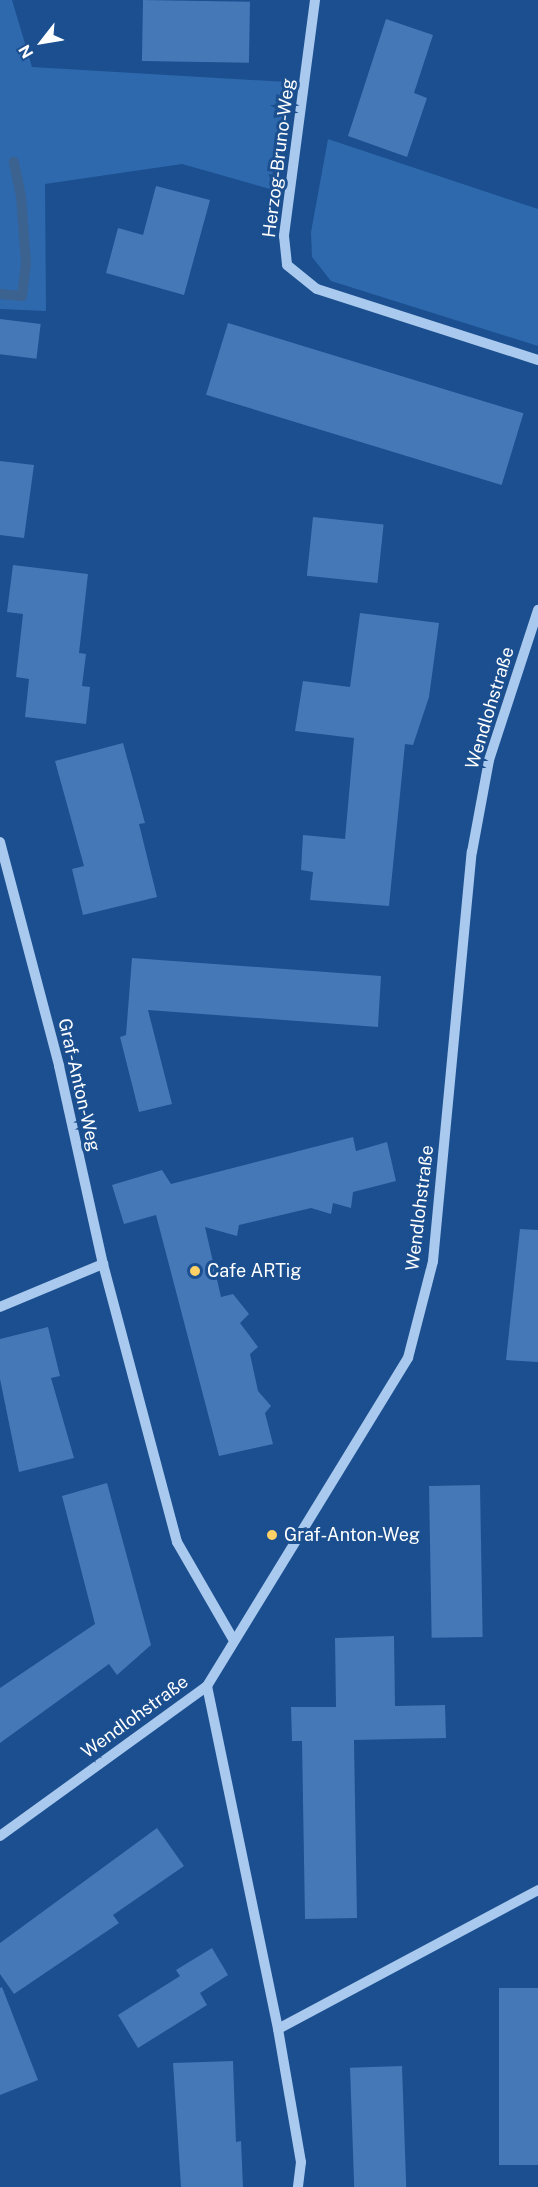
<!DOCTYPE html>
<html>
<head>
<meta charset="utf-8">
<style>
	body { margin:0 }
	#map { position:relative; width:538px; height:2187px; overflow:hidden; background:#1b4f8f; font-family:"Public Sans",sans-serif }
	div>[style] { position:absolute }
	[style*='--x'] { left:calc(var(--x)*1px); top:calc(var(--y)*1px); width:calc(var(--w)*1px); rotate:calc(var(--a)*1deg) }
	.green>* { inset:0; background:#2e69ad }
	.stream>* { height:10px; margin:-5px; padding:0 5px; transform-origin:5px; border-radius:5px; background:#3c6290 }
	.building>* { inset:0; background:#4478b7; transform-origin:0 0 }
	.minor>* { height:10px; margin:-5px; padding:0 5px; transform-origin:5px; border-radius:5px; background:#a9c9ee }
	.dots>* { width:16px; height:16px; translate:-50% -50%; box-sizing:border-box; border:3px solid #1b4f8f; border-radius:50% }
	span { translate:-50% -50%; white-space:nowrap; text-align:center; line-height:1.15; -webkit-text-stroke:6px #1b4f8f; paint-order:stroke }
	.street-label { font-size:18px; color:#fff }
	.poi-label { font-size:18px; color:#fff }
	.left { translate:0 -50%; text-align:left }
	.north { position:absolute; left:12px; top:12px; width:60px; height:60px; -webkit-text-stroke:4px #1b4f8f; paint-order:stroke; rotate:239deg; font-size:16px; font-weight:700; line-height:24px; text-align:center; color:#fff }
	.north::after { content:''; display:block; margin:auto; width:21px; height:27px; background:#fff; clip-path:polygon(50% 0,100% 100%,50% 72%,0 100%) }
</style>
</head>
<body>
<div id="map">
	<div class="green">
		<div style="clip-path:polygon(0 0,12px 0,32px 67px,288px 82px,270px 189px,182px 164px,45px 184px,46px 311px,0 309px)"></div>
		<div style="clip-path:polygon(328px 139px,538px 209px,538px 346px,331px 281px,312px 257px,311px 232px)"></div>
	</div>
	<div class="stream">
		<div style="--x:0;--y:294;--w:22;--a:5"></div>
		<div style="--x:22;--y:296;--w:32;--a:-83"></div>
		<div style="--x:26;--y:264;--w:68;--a:-94.2"></div>
		<div style="--x:21;--y:196;--w:35;--a:-102"></div>
	</div>
	<div class="building">
		<div style="left:143px;top:0;width:107px;height:61px;rotate:1deg"></div>
		<div style="clip-path:polygon(386px 19px,433px 35px,414px 93px,427px 98px,407px 157px,348px 136px)"></div>
		<div style="clip-path:polygon(156px 186px,210px 200px,184px 295px,106px 273px,118px 228px,143px 235px)"></div>
		<div style="left:0;top:319px;width:41px;height:35px;rotate:7deg"></div>
		<div style="left:228px;top:323px;width:309px;height:75px;rotate:17deg"></div>
		<div style="clip-path:polygon(0 461px,34px 465px,24px 538px,0 535px)"></div>
		<div style="left:313px;top:517px;width:71px;height:59px;rotate:6deg"></div>
		<div style="clip-path:polygon(13px 565px,88px 574px,79px 653px,86px 654px,82px 686px,90px 687px,86px 724px,25px 717px,29px 679px,16px 677px,23px 614px,7px 612px)"></div>
		<div style="clip-path:polygon(360px 613px,439px 623px,429px 697px,413px 745px,405px 744px,389px 906px,310px 900px,313px 872px,301px 870px,303px 835px,345px 839px,354px 738px,295px 731px,303px 681px,350px 687px)"></div>
		<div style="clip-path:polygon(123px 743px,145px 823px,139px 824px,157px 897px,83px 915px,72px 869px,84px 866px,55px 761px)"></div>
		<div style="clip-path:polygon(132px 958px,381px 976px,378px 1027px,148px 1010px,172px 1104px,139px 1112px,120px 1037px,126px 1035px)"></div>
		<div style="clip-path:polygon(353px 1137px,356px 1151px,387px 1142px,396px 1181px,353px 1192px,351px 1208px,333px 1203px,331px 1214px,311px 1208px,239px 1225px,237px 1236px,205px 1227px,221px 1297px,233px 1294px,249px 1314px,240px 1323px,258px 1347px,250px 1354px,258px 1391px,271px 1406px,265px 1413px,273px 1444px,219px 1456px,156px 1215px,124px 1224px,112px 1185px,162px 1170px,171px 1184px)"></div>
		<div style="clip-path:polygon(520px 1229px,538px 1230px,538px 1362px,506px 1360px)"></div>
		<div style="clip-path:polygon(48px 1327px,60px 1376px,51px 1378px,74px 1458px,19px 1472px,0 1379px,0 1339px)"></div>
		<div style="clip-path:polygon(107px 1483px,151px 1645px,117px 1675px,109px 1664px,0 1743px,0 1688px,95px 1624px,62px 1496px)"></div>
		<div style="left:480px;top:1485px;width:152px;height:51px;rotate:89deg"></div>
		<div style="clip-path:polygon(394px 1636px,395px 1706px,445px 1705px,446px 1738px,354px 1740px,357px 1918px,305px 1919px,302px 1741px,292px 1741px,291px 1707px,336px 1707px,335px 1638px)"></div>
		<div style="clip-path:polygon(157px 1828px,184px 1866px,113px 1915px,119px 1923px,14px 1994px,0 1974px,0 1943px)"></div>
		<div style="clip-path:polygon(212px 1948px,228px 1975px,200px 1993px,207px 2005px,138px 2048px,118px 2015px,180px 1976px,176px 1970px)"></div>
		<div style="clip-path:polygon(2px 1987px,38px 2080px,0 2095px,0 1988px)"></div>
		<div style="left:499px;top:1988px;width:39px;height:177px"></div>
		<div style="clip-path:polygon(233px 2061px,236px 2142px,241px 2141px,243px 2187px,181px 2187px,173px 2063px)"></div>
		<div style="left:402px;top:2066px;width:121px;height:52px;rotate:88deg"></div>
	</div>
	<div class="minor">
		<div style="--x:315;--y:0;--w:238;--a:97.5"></div>
		<div style="--x:284;--y:236;--w:29;--a:84"></div>
		<div style="--x:287;--y:265;--w:38;--a:39"></div>
		<div style="--x:317;--y:289;--w:232;--a:17.8"></div>
		<div style="--x:0;--y:842;--w:232;--a:75.2"></div>
		<div style="--x:59;--y:1066;--w:203;--a:77.5"></div>
		<div style="--x:103;--y:1264;--w:288;--a:75.1"></div>
		<div style="--x:177;--y:1542;--w:112;--a:60"></div>
		<div style="--x:0;--y:1307;--w:112;--a:-22.7"></div>
		<div style="--x:207;--y:1686;--w:350;--a:78.3"></div>
		<div style="--x:278;--y:2029;--w:295;--a:-28.1"></div>
		<div style="--x:0;--y:1836;--w:256;--a:-35.9"></div>
		<div style="--x:207;--y:1686;--w:385;--a:-58.5"></div>
		<div style="--x:408;--y:1358;--w:100;--a:-75.5"></div>
		<div style="--x:433;--y:1261;--w:411;--a:-84.6"></div>
		<div style="--x:472;--y:852;--w:94;--a:-79.5"></div>
		<div style="--x:489;--y:760;--w:158;--a:-71.9"></div>
		<div style="--x:278;--y:2029;--w:135;--a:80.2"></div>
		<div style="--x:301;--y:2162;--w:25;--a:97"></div>
	</div>
	<div class="dots">
		<div style="left:195px;top:1271px;background:#ffd166"></div>
		<div style="left:272px;top:1535px;background:#ffd166"></div>
	</div>
	<div class="street-label">
		<span style="left:279px;top:158px;rotate:-83deg">Herzog-Bruno-Weg</span>
		<span style="left:490px;top:708px;rotate:-73deg">Wendlohstraße</span>
		<span style="left:79px;top:1085px;rotate:77deg">Graf-Anton-Weg</span>
		<span style="left:420px;top:1208px;rotate:-83deg">Wendlohstraße</span>
		<span style="left:135px;top:1717px;rotate:-36deg">Wendlohstraße</span>
	</div>
	<div class="poi-label">
		<span class="left" style="left:207px;top:1271px">Cafe ARTig</span>
		<span class="left" style="left:284px;top:1535px">Graf-Anton-Weg</span>
	</div>
	<div class="north">N</div>
</div>
</body>
</html>
